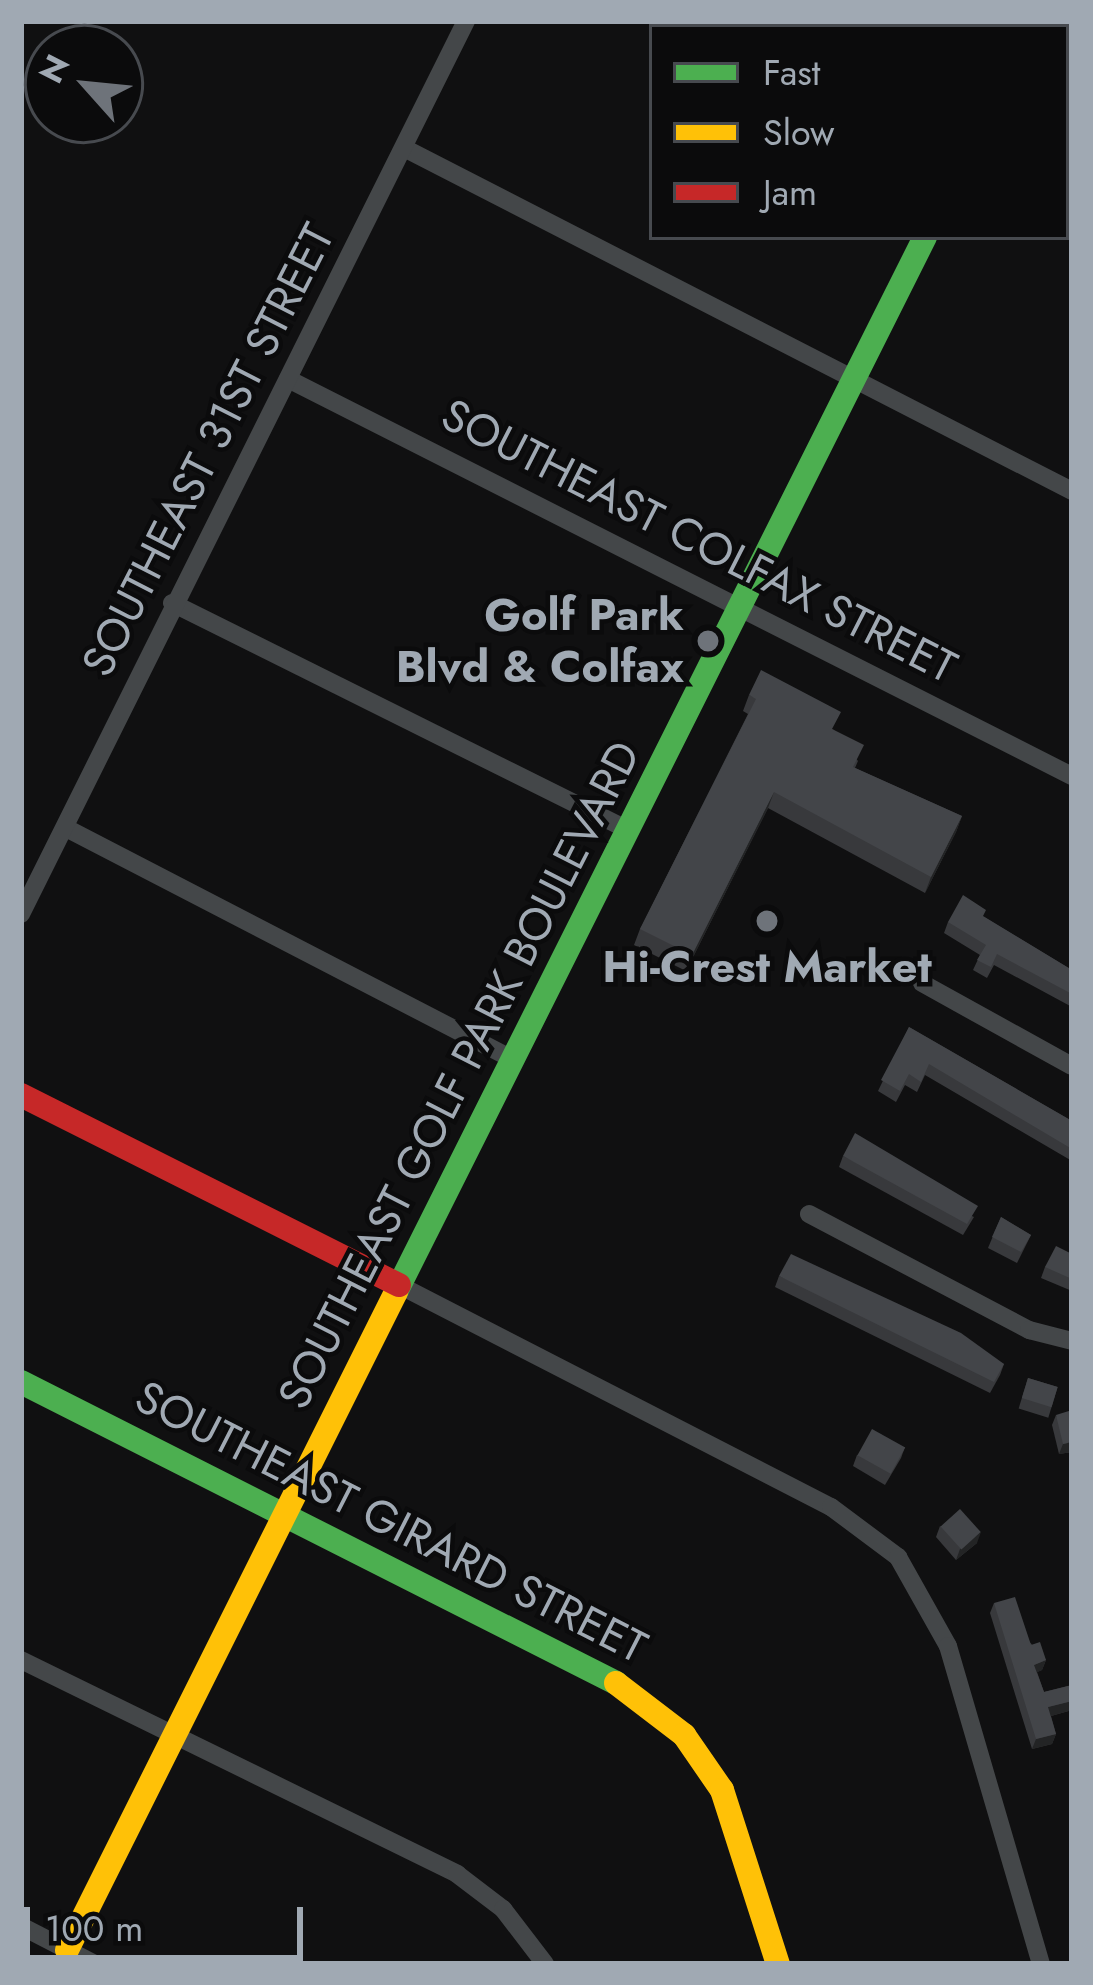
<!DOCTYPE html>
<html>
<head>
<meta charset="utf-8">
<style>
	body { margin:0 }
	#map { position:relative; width:1093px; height:1985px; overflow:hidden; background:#101011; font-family:Jost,sans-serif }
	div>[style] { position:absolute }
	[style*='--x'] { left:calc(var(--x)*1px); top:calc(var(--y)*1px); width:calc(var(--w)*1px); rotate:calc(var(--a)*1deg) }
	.green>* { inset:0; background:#1a211b }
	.path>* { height:3px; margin-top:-1.5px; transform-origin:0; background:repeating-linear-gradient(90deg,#46474b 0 6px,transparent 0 15px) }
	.street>* { height:18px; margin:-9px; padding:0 9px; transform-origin:9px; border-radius:9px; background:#444749 }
	.fast>* { height:24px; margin:-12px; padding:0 12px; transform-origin:12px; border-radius:12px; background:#4caf50 }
	.slow>* { height:24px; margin:-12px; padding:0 12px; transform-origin:12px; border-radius:12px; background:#ffc107 }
	.jam>* { height:24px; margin:-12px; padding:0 12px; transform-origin:12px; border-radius:12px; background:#c62828 }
	.wall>* { inset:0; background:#38393c; transform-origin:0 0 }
	.shaded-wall>* { inset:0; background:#232425 }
	.building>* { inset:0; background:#434549; transform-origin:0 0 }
	.dots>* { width:33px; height:33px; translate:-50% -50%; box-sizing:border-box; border:6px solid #0b0b0c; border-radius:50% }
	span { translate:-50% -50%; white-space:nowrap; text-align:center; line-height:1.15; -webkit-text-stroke:9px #0b0b0c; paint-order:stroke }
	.street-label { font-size:45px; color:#a0a9b3 }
	.poi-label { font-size:45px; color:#a0a9b3; font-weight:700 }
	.right { translate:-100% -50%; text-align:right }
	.frame { position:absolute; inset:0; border:24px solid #a0a9b3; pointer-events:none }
	.legend { position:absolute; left:649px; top:24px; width:420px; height:216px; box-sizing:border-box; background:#0b0b0c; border:3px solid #474a4f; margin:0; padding:15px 21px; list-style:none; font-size:36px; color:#a0a9b3 }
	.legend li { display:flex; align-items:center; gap:24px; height:60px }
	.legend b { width:60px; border:3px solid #474a4f }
	.north { position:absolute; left:24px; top:24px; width:120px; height:120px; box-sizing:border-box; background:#0b0b0c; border:3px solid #474a4f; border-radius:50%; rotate:297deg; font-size:33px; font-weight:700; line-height:48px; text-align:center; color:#a0a9b3 }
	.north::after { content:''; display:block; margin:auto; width:42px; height:54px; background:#6e737a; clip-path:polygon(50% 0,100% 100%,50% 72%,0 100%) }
	.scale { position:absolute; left:24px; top:1907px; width:279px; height:54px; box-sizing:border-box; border:6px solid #a0a9b3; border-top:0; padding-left:15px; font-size:36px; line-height:42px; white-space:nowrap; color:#a0a9b3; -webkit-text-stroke:9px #0b0b0c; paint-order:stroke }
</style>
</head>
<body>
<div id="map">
	<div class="green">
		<div style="clip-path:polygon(770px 21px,1072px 21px,1072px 177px,1066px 27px)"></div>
	</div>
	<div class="path">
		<div style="--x:652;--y:21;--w:13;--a:27"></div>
		<div style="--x:1066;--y:233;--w:7;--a:27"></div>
	</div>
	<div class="street">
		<div style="--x:404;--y:148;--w:751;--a:27.18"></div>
		<div style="--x:288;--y:379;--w:879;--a:26.86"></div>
		<div style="--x:172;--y:603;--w:509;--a:26.46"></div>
		<div style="--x:66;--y:828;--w:505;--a:27.38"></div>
		<div style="--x:21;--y:914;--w:998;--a:-63.51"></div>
		<div style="--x:922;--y:983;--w:171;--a:29"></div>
		<div style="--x:809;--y:1214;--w:249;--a:27.8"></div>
		<div style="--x:1029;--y:1330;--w:44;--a:14.3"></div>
		<div style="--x:399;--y:1285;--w:486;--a:27.2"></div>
		<div style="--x:831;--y:1507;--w:84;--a:36.7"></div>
		<div style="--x:898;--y:1557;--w:102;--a:60.7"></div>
		<div style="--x:948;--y:1646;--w:331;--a:73.7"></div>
		<div style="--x:21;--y:1660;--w:486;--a:26.1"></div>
		<div style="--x:457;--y:1874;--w:58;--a:37.3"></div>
		<div style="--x:503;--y:1909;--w:69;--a:52.6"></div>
		<div style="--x:21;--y:1926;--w:83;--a:27.2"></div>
	</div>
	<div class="fast">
		<div style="--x:725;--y:21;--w:13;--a:27"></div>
		<div style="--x:396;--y:1292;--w:1180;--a:-63.37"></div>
		<div style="--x:21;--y:1382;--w:667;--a:26.83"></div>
	</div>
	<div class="slow">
		<div style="--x:1066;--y:197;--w:7;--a:27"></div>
		<div style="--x:616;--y:1683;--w:86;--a:37.4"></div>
		<div style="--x:684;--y:1735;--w:67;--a:55.4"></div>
		<div style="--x:722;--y:1790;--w:183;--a:72.2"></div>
		<div style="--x:67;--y:1950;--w:736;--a:-63.43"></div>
	</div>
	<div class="jam">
		<div style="--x:21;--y:1095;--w:423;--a:26.7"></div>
	</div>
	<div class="wall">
		<div style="clip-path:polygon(749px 695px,834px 730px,858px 761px,855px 768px,962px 816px,956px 832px,925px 893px,768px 808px,686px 971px,634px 945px,640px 929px,748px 714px,743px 711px)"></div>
		<div style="clip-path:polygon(984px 917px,1072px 970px,1072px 1007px,994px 965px,987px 978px,973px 970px,980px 955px,944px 933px,948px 922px)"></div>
		<div style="clip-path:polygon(909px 1027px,1072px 1121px,1072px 1161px,925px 1075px,917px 1092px,905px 1085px,896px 1102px,878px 1091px)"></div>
		<div style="clip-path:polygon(843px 1156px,974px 1217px,963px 1235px,839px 1167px)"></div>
		<div style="clip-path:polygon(1001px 1217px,1031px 1235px,1017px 1263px,988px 1248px)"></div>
		<div style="clip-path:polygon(1072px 1254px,1072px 1291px,1041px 1278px,1045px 1267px)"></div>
		<div style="clip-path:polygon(779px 1276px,1004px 1364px,1000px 1375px,990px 1393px,775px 1287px)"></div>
		<div style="left:1028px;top:1378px;width:31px;height:32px;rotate:17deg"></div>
		<div style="clip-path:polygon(1056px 1415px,1072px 1452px,1059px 1454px,1052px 1425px)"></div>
		<div style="clip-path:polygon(905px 1447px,901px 1458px,885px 1485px,853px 1466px,857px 1455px)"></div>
		<div style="clip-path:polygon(940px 1526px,977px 1543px,956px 1560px,936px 1537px)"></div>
		<div style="clip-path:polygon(994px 1603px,1046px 1660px,1042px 1670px,1037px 1672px,1044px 1692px,1072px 1685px,1072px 1710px,1051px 1716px,1056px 1734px,1052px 1744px,1032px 1749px,990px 1613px)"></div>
	</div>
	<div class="shaded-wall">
		<div style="clip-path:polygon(774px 792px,768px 808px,686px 971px,692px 955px)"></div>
		<div style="clip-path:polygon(962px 816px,956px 832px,925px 893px,931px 877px)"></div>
		<div style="clip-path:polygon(1072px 1442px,1072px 1452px,1059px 1454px,1063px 1444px)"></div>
		<div style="clip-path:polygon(981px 1532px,977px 1543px,956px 1560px,960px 1549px)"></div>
		<div style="clip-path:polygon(1046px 1660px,1042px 1670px,1031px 1675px,1034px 1665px)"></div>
		<div style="clip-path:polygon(1072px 1701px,1072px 1710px,1044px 1718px,1048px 1707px)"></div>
		<div style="clip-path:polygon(1056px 1734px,1052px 1744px,1032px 1749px,1036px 1739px)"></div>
	</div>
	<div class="building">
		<div style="clip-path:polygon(761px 670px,841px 712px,832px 729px,864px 745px,853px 767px,962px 816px,931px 877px,774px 792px,692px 955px,640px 929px,756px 699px,749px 695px)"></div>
		<div style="clip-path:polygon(963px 895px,986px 910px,983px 916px,1072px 970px,1072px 994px,997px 954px,991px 967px,977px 960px,986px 945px,948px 922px)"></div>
		<div style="clip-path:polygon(909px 1027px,1072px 1121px,1072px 1149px,929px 1064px,921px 1082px,909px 1074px,900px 1091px,881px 1080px)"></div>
		<div style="clip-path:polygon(855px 1133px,978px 1206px,967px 1224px,843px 1156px)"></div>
		<div style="clip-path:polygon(1001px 1217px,1031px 1235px,1021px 1252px,992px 1237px)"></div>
		<div style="clip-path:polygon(1056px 1246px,1072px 1254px,1072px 1279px,1045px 1267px)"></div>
		<div style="clip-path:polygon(791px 1254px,961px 1333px,1004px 1364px,994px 1382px,779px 1276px)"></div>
		<div style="left:1028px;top:1378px;width:31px;height:21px;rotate:17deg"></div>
		<div style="clip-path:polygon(1072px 1410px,1072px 1442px,1063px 1444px,1056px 1415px)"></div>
		<div style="left:872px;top:1429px;width:38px;height:30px;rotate:29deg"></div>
		<div style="left:960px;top:1509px;width:31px;height:26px;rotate:48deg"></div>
		<div style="clip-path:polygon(1015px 1597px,1031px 1645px,1040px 1642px,1046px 1660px,1034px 1665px,1044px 1692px,1072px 1685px,1072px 1701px,1048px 1707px,1056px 1734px,1036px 1739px,994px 1603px)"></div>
	</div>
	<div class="dots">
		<div style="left:708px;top:641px;background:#6e737a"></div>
		<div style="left:767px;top:921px;background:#6e737a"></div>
	</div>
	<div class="street-label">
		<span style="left:208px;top:450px;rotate:-63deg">SOUTHEAST 31ST STREET</span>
		<span style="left:699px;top:541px;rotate:27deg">SOUTHEAST COLFAX STREET</span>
		<span style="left:459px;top:1075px;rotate:-63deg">SOUTHEAST GOLF PARK BOULEVARD</span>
		<span style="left:391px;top:1522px;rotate:27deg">SOUTHEAST GIRARD STREET</span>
	</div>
	<div class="poi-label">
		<span class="right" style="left:684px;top:641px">Golf Park<br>Blvd &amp; Colfax</span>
		<span style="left:767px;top:967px">Hi-Crest Market</span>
	</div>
	<div class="frame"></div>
	<ul class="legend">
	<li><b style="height:15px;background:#4caf50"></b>Fast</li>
	<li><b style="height:15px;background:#ffc107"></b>Slow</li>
	<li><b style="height:15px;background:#c62828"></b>Jam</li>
	</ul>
	<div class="north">N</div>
	<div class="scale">100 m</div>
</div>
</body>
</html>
